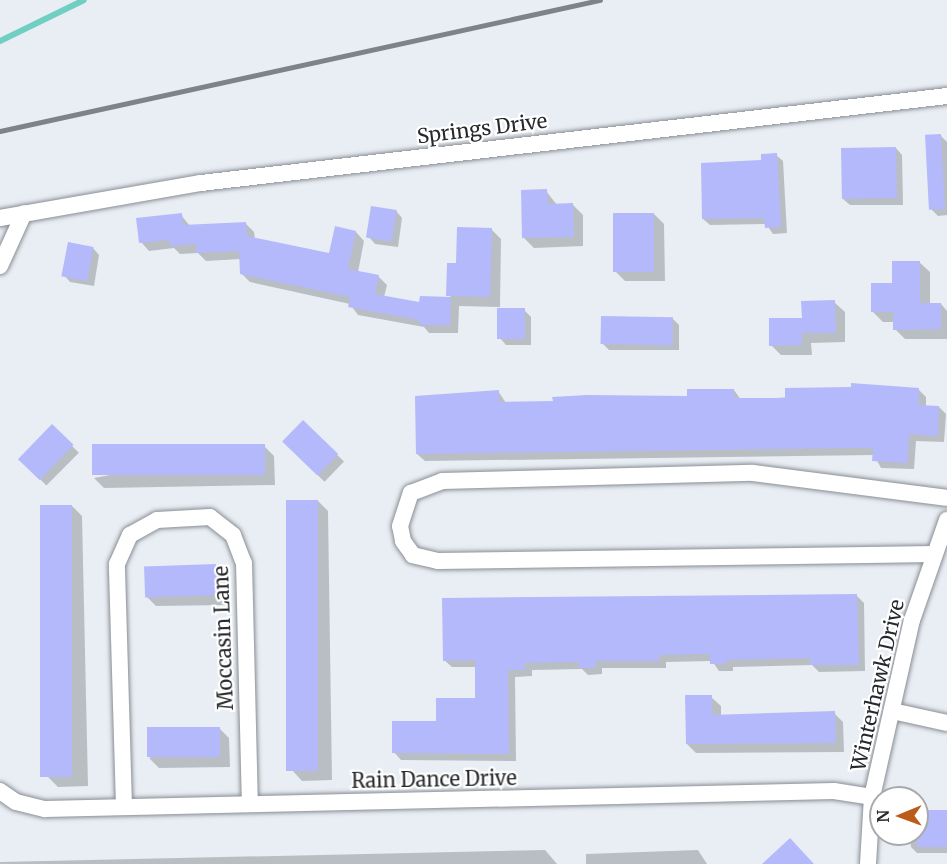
<!DOCTYPE html>
<html>
<head>
<meta charset="utf-8">
<style>
	body { margin:0 }
	#map { position:relative; width:947px; height:864px; overflow:hidden; background:#e8eef3; font-family:Merriweather,serif }
	div>[style] { position:absolute }
	[style*='--x'] { left:calc(var(--x)*1px); top:calc(var(--y)*1px); width:calc(var(--w)*1px); rotate:calc(var(--a)*1deg) }
	.shadow>* { inset:0; background:#0003; transform-origin:0 0 }
	.stream>* { height:6px; margin:-3px; padding:0 3px; transform-origin:3px; border-radius:3px; background:#70cfc2 }
	.building>* { inset:0; background:#b4b9fb; transform-origin:0 0 }
	.roads { filter:drop-shadow(0 0 2px #898e94) drop-shadow(0 0 2px #898e94) }
	.minor>* { height:16px; margin:-8px; padding:0 8px; transform-origin:8px; border-radius:8px; background:#fff }
	.rail>* { height:4.5px; margin:-2.25px; padding:0 2.25px; transform-origin:2.25px; border-radius:2.25px; background:#7f8387 }
	span { translate:-50% -50%; white-space:nowrap; text-align:center; line-height:1.15; -webkit-text-stroke:4.5px #fff; paint-order:stroke }
	.street-label { font-size:20px; color:#26282b }
	.north { position:absolute; left:869px; top:786px; width:60px; height:60px; box-sizing:border-box; background:#fff; border:2px solid #a8a9aa; border-radius:50%; rotate:269deg; font-size:16px; font-weight:700; line-height:24px; text-align:center; color:#26282b }
	.north::after { content:''; display:block; margin:auto; width:21px; height:27px; background:#bc5c1b; clip-path:polygon(50% 0,100% 100%,50% 72%,0 100%) }
</style>
</head>
<body>
<div id="map">
	<div class="shadow">
		<div style="clip-path:polygon(940px 135px,947px 142px,947px 215px,938px 216px,931px 209px)"></div>
		<div style="clip-path:polygon(896px 148px,902px 155px,903px 205px,850px 205px,843px 199px)"></div>
		<div style="clip-path:polygon(776px 155px,783px 161px,787px 233px,773px 234px,766px 224px,710px 225px,703px 219px,762px 161px)"></div>
		<div style="clip-path:polygon(546px 191px,557px 205px,573px 205px,583px 215px,583px 246px,534px 248px,523px 237px)"></div>
		<div style="clip-path:polygon(396px 211px,402px 218px,398px 247px,375px 244px,369px 237px)"></div>
		<div style="clip-path:polygon(654px 214px,664px 224px,665px 281px,625px 281px,615px 271px)"></div>
		<div style="clip-path:polygon(181px 215px,190px 226px,246px 224px,254px 232px,255px 239px,330px 255px,356px 232px,364px 241px,358px 272px,378px 276px,387px 285px,384px 297px,421px 304px,450px 298px,458px 265px,491px 229px,501px 239px,500px 307px,459px 306px,458px 333px,429px 333px,424px 327px,358px 315px,350px 304px,250px 282px,241px 273px,241px 259px,206px 261px,198px 253px,180px 254px,174px 248px,149px 251px,141px 242px)"></div>
		<div style="clip-path:polygon(93px 248px,99px 255px,94px 286px,70px 282px,64px 275px)"></div>
		<div style="clip-path:polygon(919px 262px,930px 272px,930px 304px,941px 304px,947px 311px,947px 339px,905px 339px,895px 329px,895px 322px,883px 322px,872px 311px,893px 284px)"></div>
		<div style="clip-path:polygon(834px 302px,845px 312px,845px 342px,811px 343px,812px 355px,781px 355px,771px 345px,803px 319px)"></div>
		<div style="clip-path:polygon(524px 310px,531px 317px,531px 345px,506px 345px,500px 338px)"></div>
		<div style="clip-path:polygon(672px 318px,679px 325px,679px 350px,609px 350px,602px 343px)"></div>
		<div style="clip-path:polygon(734px 390px,741px 400px,919px 390px,926px 397px,926px 406px,939px 407px,946px 414px,944px 442px,916px 441px,914px 469px,881px 468px,874px 455px,425px 461px,417px 454px,498px 391px,506px 403px,688px 398px)"></div>
		<div style="left:303px;top:422px;width:57px;height:28px;rotate:44deg"></div>
		<div style="left:52px;top:426px;width:38px;height:46px;rotate:45deg"></div>
		<div style="clip-path:polygon(264px 446px,274px 456px,275px 485px,104px 488px,94px 478px)"></div>
		<div style="clip-path:polygon(318px 501px,328px 511px,332px 780px,302px 781px,292px 770px)"></div>
		<div style="clip-path:polygon(72px 506px,82px 516px,88px 786px,58px 787px,48px 777px)"></div>
		<div style="clip-path:polygon(216px 565px,226px 575px,226px 605px,156px 606px,146px 596px)"></div>
		<div style="clip-path:polygon(857px 596px,864px 603px,865px 671px,819px 672px,812px 665px,733px 667px,733px 671px,719px 671px,712px 661px,666px 662px,666px 668px,602px 668px,602px 674px,588px 675px,582px 669px,532px 670px,532px 676px,515px 677px,516px 761px,401px 760px,394px 752px,477px 699px,476px 667px,452px 667px,444px 660px)"></div>
		<div style="clip-path:polygon(711px 697px,721px 706px,721px 716px,834px 713px,843px 722px,844px 752px,696px 753px,687px 744px)"></div>
		<div style="clip-path:polygon(219px 728px,229px 738px,230px 767px,159px 768px,149px 758px)"></div>
		<div style="clip-path:polygon(947px 811px,947px 853px,917px 853px,911px 847px,910px 834px,917px 834px,917px 819px)"></div>
		<div style="clip-path:polygon(545px 850px,557px 864px,0 864px,0 862px)"></div>
		<div style="clip-path:polygon(698px 850px,707px 864px,586px 864px,586px 854px)"></div>
	</div>
	<div class="stream">
		<div style="--x:0;--y:41;--w:93;--a:-26"></div>
	</div>
	<div class="building">
		<div style="left:941px;top:134px;width:75px;height:16px;rotate:87deg"></div>
		<div style="left:896px;top:147px;width:51px;height:55px;rotate:89deg"></div>
		<div style="clip-path:polygon(777px 153px,781px 227px,765px 228px,764px 218px,702px 219px,701px 163px,761px 160px,761px 154px)"></div>
		<div style="clip-path:polygon(547px 189px,548px 204px,573px 203px,574px 237px,522px 238px,521px 190px)"></div>
		<div style="left:371px;top:206px;width:26px;height:32px;rotate:9deg"></div>
		<div style="clip-path:polygon(182px 213px,183px 225px,246px 222px,247px 236px,329px 253px,335px 226px,356px 231px,348px 269px,379px 275px,375px 294px,419px 302px,420px 296px,451px 297px,450px 325px,419px 325px,419px 320px,348px 307px,350px 297px,240px 274px,239px 251px,196px 253px,196px 244px,170px 246px,169px 240px,139px 243px,136px 218px)"></div>
		<div style="left:613px;top:213px;width:41px;height:59px"></div>
		<div style="clip-path:polygon(457px 227px,492px 228px,490px 297px,446px 296px,447px 263px,456px 263px)"></div>
		<div style="left:68px;top:242px;width:26px;height:35px;rotate:11deg"></div>
		<div style="clip-path:polygon(892px 261px,920px 261px,920px 303px,941px 303px,941px 329px,893px 330px,893px 312px,871px 312px,871px 283px,892px 283px)"></div>
		<div style="clip-path:polygon(835px 300px,836px 333px,802px 333px,802px 345px,769px 346px,769px 318px,802px 318px,801px 301px)"></div>
		<div style="left:525px;top:308px;width:31px;height:28px;rotate:90deg"></div>
		<div style="left:601px;top:316px;width:72px;height:28px;rotate:1deg"></div>
		<div style="clip-path:polygon(851px 383px,919px 388px,919px 405px,939px 406px,938px 436px,909px 434px,908px 463px,872px 461px,873px 448px,852px 448px,416px 454px,415px 396px,499px 390px,499px 402px,553px 401px,552px 397px,587px 395px,687px 396px,687px 389px,734px 389px,734px 398px,785px 398px,785px 388px,851px 387px)"></div>
		<div style="left:303px;top:420px;width:49px;height:30px;rotate:44deg"></div>
		<div style="left:52px;top:424px;width:30px;height:49px;rotate:44deg"></div>
		<div style="left:265px;top:444px;width:31px;height:173px;rotate:90deg"></div>
		<div style="left:286px;top:500px;width:32px;height:271px"></div>
		<div style="left:40px;top:505px;width:32px;height:272px"></div>
		<div style="left:216px;top:564px;width:31px;height:72px;rotate:88deg"></div>
		<div style="clip-path:polygon(857px 594px,859px 665px,810px 665px,810px 658px,726px 660px,726px 664px,710px 664px,710px 654px,659px 655px,659px 661px,595px 661px,595px 668px,579px 668px,579px 662px,525px 663px,525px 670px,508px 670px,509px 754px,392px 753px,392px 721px,436px 721px,436px 698px,475px 698px,475px 660px,443px 661px,442px 598px)"></div>
		<div style="clip-path:polygon(685px 695px,712px 695px,712px 715px,835px 711px,836px 743px,686px 744px)"></div>
		<div style="left:220px;top:727px;width:30px;height:73px;rotate:90deg"></div>
		<div style="clip-path:polygon(926px 810px,947px 810px,947px 847px,917px 847px,917px 817px,926px 817px)"></div>
		<div style="clip-path:polygon(790px 838px,814px 864px,762px 864px)"></div>
	</div>
	<div class="roads">
		<div class="minor">
			<div style="--x:0;--y:218;--w:204;--a:-9.9"></div>
			<div style="--x:201;--y:183;--w:751;--a:-6.65"></div>
			<div style="--x:0;--y:266;--w:58;--a:-65.6"></div>
			<div style="--x:934;--y:554;--w:496;--a:179.2"></div>
			<div style="--x:438;--y:561;--w:26;--a:-167"></div>
			<div style="--x:413;--y:555;--w:17;--a:-126"></div>
			<div style="--x:403;--y:541;--w:15;--a:-101"></div>
			<div style="--x:400;--y:526;--w:35;--a:-72"></div>
			<div style="--x:411;--y:493;--w:33;--a:-21"></div>
			<div style="--x:442;--y:481;--w:311;--a:-1.5"></div>
			<div style="--x:753;--y:473;--w:196;--a:7.3"></div>
			<div style="--x:892;--y:711;--w:56;--a:12.3"></div>
			<div style="--x:0;--y:791;--w:19;--a:35"></div>
			<div style="--x:16;--y:802;--w:30;--a:14"></div>
			<div style="--x:45;--y:809;--w:789;--a:-1.31"></div>
			<div style="--x:834;--y:791;--w:38;--a:9"></div>
			<div style="--x:124;--y:806;--w:242;--a:-91.7"></div>
			<div style="--x:117;--y:564;--w:32;--a:-66"></div>
			<div style="--x:130;--y:535;--w:31;--a:-29"></div>
			<div style="--x:157;--y:520;--w:53;--a:-3.2"></div>
			<div style="--x:210;--y:517;--w:29;--a:38"></div>
			<div style="--x:233;--y:535;--w:30;--a:69"></div>
			<div style="--x:244;--y:563;--w:241;--a:88.6"></div>
			<div style="--x:868;--y:864;--w:67;--a:-86.6"></div>
			<div style="--x:872;--y:797;--w:181;--a:-77.3"></div>
			<div style="--x:912;--y:620;--w:106;--a:-70.7"></div>
		</div>
	</div>
	<div class="rail">
		<div style="--x:0;--y:131;--w:614;--a:-12.32"></div>
	</div>
	<div class="street-label">
		<span style="left:482px;top:128px;rotate:-7deg">Springs Drive</span>
		<span style="left:223px;top:638px;rotate:-92deg">Moccasin Lane</span>
		<span style="left:877px;top:685px;rotate:-77deg">Winterhawk Drive</span>
		<span style="left:434px;top:779px;rotate:-1deg">Rain Dance Drive</span>
	</div>
	<div class="north">N</div>
</div>
</body>
</html>
